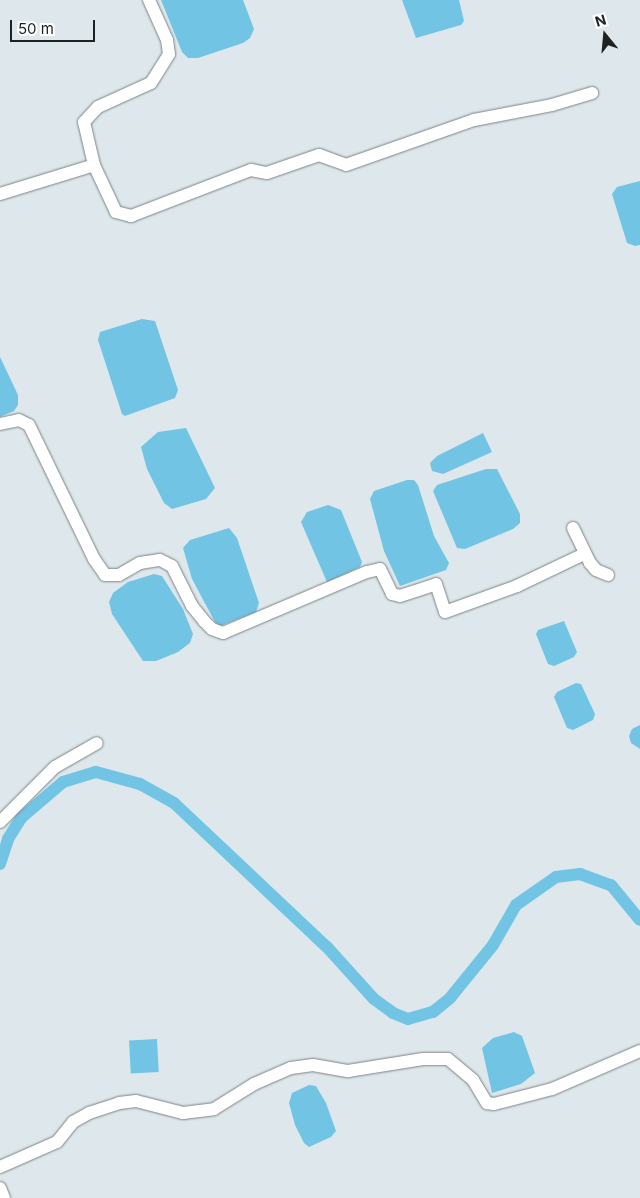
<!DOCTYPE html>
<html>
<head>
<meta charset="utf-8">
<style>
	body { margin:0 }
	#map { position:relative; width:640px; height:1198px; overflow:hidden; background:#dee8ec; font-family:Inter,sans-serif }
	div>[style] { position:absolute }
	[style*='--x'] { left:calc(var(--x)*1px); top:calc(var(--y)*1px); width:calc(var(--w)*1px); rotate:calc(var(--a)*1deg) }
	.water>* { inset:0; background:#71c4e3; transform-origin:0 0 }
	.canal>* { height:12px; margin:-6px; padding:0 6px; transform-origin:6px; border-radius:6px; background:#71c4e3 }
	.roads { filter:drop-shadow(0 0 1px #7a8386) drop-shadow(0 0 1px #7a8386) }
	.minor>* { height:12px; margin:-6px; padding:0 6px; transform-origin:6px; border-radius:6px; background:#fff }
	span { translate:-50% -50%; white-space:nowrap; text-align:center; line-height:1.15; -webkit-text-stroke:4px #fff; paint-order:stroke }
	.north { position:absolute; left:580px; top:10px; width:50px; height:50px; -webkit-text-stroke:4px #fff; paint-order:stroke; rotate:343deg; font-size:14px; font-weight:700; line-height:20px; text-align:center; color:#1e2223 }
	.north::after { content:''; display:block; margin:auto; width:18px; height:22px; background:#1e2223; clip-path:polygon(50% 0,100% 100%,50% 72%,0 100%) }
	.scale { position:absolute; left:10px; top:20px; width:85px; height:22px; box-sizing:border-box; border:2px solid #1e2223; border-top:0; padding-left:6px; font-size:15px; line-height:18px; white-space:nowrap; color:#1e2223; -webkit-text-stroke:4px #fff; paint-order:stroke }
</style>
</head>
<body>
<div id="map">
	<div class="water">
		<div style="clip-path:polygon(161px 0,243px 0,254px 29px,250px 38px,243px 43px,198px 58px,188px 58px,182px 52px)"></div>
		<div style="clip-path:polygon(402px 0,459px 0,464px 21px,461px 25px,416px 38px)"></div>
		<div style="clip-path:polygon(640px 181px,640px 245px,635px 246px,627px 243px,612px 194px,617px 187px)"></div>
		<div style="clip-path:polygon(142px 319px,155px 321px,178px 390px,175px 398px,125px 416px,122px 414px,98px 340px,100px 332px)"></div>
		<div style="clip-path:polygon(0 357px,18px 395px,18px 405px,14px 411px,0 417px)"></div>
		<div style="clip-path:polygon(186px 428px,215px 488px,206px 499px,172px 509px,164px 503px,147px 469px,141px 447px,158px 432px)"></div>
		<div style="clip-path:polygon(483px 433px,492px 452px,443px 474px,432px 471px,430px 463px,437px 456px)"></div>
		<div style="clip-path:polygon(486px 469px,497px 469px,520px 514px,520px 523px,513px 529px,465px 549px,457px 548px,433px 491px,437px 485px)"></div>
		<div style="clip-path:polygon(407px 480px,414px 480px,418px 485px,434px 536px,449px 563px,446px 570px,400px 586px,384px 551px,370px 499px,374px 491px)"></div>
		<div style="clip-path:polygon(328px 505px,341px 510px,362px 562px,360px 567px,327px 582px,301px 522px,307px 512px)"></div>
		<div style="clip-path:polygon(229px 528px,237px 538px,259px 603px,256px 612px,220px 626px,215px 622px,192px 579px,183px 548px,190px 540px)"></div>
		<div style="clip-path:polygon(154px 574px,162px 576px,183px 609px,193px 634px,190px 643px,178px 652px,156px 661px,143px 661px,112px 614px,109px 602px,113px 593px,128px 582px)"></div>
		<div style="clip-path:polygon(564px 621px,577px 652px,574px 657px,554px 666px,548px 664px,536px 634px,538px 630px)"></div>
		<div style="clip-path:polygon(576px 683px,581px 684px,595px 714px,593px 720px,573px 730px,567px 728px,554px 697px,557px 692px)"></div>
		<div style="clip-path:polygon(640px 725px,640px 749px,631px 743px,629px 736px,632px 729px)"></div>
		<div style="clip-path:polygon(514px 1032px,522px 1036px,535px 1073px,521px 1084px,492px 1093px,482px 1048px,493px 1038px)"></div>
		<div style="left:157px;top:1039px;width:33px;height:28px;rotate:87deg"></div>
		<div style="clip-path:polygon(309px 1085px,316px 1086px,326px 1103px,336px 1131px,331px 1137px,309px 1147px,304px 1143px,295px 1125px,289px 1103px,292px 1093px)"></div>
	</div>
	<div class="canal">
		<div style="--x:0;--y:864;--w:26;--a:-72"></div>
		<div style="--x:8;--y:839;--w:25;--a:-58"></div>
		<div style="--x:21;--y:818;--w:55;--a:-40.6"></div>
		<div style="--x:63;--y:782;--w:34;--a:-17"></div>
		<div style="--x:96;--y:772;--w:46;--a:15.3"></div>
		<div style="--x:140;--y:784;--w:39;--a:29"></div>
		<div style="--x:174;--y:803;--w:210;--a:43.3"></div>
		<div style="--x:327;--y:947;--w:70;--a:47.9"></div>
		<div style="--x:374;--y:999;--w:24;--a:36"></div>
		<div style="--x:393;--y:1013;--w:16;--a:22"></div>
		<div style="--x:408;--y:1019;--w:26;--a:-16"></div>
		<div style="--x:433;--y:1012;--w:22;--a:-39"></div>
		<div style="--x:450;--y:998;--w:68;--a:-50.9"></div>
		<div style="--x:493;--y:945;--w:46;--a:-60.1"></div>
		<div style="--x:516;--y:905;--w:49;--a:-35"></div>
		<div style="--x:556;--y:877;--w:24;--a:-7"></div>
		<div style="--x:580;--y:874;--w:33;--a:20"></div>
		<div style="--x:611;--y:885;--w:45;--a:50.4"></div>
	</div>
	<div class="roads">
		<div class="minor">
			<div style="--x:94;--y:165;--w:44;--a:-103.1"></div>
			<div style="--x:84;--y:122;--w:21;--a:-47"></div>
			<div style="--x:98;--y:107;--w:58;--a:-24.4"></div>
			<div style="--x:151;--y:83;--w:34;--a:-58"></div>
			<div style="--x:169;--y:54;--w:14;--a:-98"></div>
			<div style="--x:167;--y:40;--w:44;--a:-114.2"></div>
			<div style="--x:0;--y:194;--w:98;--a:-17.1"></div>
			<div style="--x:94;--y:165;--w:52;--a:64.9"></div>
			<div style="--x:116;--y:212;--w:16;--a:15"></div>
			<div style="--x:131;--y:216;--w:129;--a:-21"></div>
			<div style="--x:251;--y:170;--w:16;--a:11"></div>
			<div style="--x:267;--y:173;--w:55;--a:-19.1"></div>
			<div style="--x:319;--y:155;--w:29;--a:20"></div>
			<div style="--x:346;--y:165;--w:136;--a:-19.4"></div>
			<div style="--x:474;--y:120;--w:79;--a:-10.9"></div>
			<div style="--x:552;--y:105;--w:42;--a:-16.7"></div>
			<div style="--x:0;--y:424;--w:19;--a:-12"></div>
			<div style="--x:19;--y:420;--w:11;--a:27"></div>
			<div style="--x:29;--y:425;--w:149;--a:64.1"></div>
			<div style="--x:94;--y:559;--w:19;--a:55"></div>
			<div style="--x:105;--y:575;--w:14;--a:0"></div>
			<div style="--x:119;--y:575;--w:24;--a:-30"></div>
			<div style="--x:140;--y:563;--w:20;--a:-9"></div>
			<div style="--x:160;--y:560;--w:13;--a:27"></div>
			<div style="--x:172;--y:566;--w:45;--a:63.4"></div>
			<div style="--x:192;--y:606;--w:19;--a:51"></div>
			<div style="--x:204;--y:621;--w:11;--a:45"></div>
			<div style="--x:212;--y:629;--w:12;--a:20"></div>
			<div style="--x:223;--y:633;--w:156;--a:-23"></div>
			<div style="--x:367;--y:572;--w:13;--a:-13"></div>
			<div style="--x:380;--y:569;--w:28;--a:64"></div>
			<div style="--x:392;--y:594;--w:8;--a:14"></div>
			<div style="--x:400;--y:596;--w:38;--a:-18"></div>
			<div style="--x:436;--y:584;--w:29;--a:72"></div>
			<div style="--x:445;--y:612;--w:77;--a:-19.9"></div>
			<div style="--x:517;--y:586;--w:74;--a:-25.5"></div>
			<div style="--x:573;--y:528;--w:39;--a:64"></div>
			<div style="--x:590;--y:563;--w:9;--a:49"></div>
			<div style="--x:596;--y:570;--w:13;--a:23"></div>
			<div style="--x:0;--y:822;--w:78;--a:-45"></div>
			<div style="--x:55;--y:767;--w:48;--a:-29.7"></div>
			<div style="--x:0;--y:1167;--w:62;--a:-23.7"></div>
			<div style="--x:57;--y:1142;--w:26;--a:-51"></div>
			<div style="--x:73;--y:1122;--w:18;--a:-29"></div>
			<div style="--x:89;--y:1113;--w:32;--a:-18"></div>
			<div style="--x:119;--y:1103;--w:17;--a:-7"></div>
			<div style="--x:136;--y:1101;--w:49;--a:14.3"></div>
			<div style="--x:183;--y:1113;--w:31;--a:-7"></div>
			<div style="--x:214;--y:1109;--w:47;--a:-32"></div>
			<div style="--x:254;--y:1084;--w:40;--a:-23.4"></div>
			<div style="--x:291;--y:1068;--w:22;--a:-8"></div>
			<div style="--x:313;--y:1065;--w:36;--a:10"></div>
			<div style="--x:348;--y:1071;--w:76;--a:-9.1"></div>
			<div style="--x:423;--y:1059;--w:25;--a:0"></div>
			<div style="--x:448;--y:1059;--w:33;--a:40"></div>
			<div style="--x:473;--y:1080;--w:27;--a:59"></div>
			<div style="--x:487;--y:1103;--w:7;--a:8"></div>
			<div style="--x:494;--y:1104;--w:60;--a:-14.5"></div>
			<div style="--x:552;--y:1089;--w:96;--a:-23.4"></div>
			<div style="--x:0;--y:1188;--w:11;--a:68"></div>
		</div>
	</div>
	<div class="north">N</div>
	<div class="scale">50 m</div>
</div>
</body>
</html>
